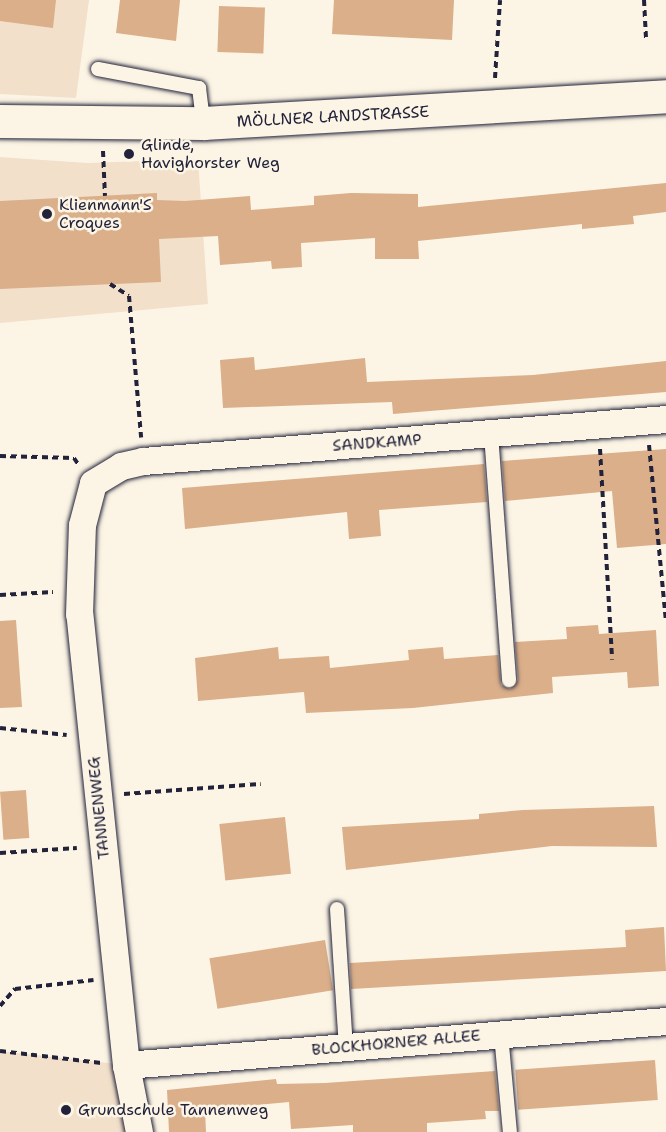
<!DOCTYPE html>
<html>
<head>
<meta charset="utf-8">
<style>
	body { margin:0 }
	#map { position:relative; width:666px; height:1132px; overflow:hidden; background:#fcf5e5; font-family:"Shantell Sans",sans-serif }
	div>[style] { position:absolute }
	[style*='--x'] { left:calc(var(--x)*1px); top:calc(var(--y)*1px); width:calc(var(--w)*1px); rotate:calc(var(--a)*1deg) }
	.built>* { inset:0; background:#f2e0ca }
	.building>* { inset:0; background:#daaf8a; transform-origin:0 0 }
	.path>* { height:4px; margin-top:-2px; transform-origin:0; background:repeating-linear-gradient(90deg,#22223b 0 6px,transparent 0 10.5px) }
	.roads { filter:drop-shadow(0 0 2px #22223b) drop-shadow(0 0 2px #22223b) }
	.service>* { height:14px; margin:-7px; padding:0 7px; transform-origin:7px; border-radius:7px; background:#fcf5e5 }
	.minor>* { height:27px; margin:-13.5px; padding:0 13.5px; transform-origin:13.5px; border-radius:13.5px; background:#fcf5e5 }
	.secondary>* { height:33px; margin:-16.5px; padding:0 16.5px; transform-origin:16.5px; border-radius:16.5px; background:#fcf5e5 }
	.dots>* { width:16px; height:16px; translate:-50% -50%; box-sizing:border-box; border:3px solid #fcf5e5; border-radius:50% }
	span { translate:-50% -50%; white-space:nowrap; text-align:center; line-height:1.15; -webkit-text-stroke:5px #fcf5e5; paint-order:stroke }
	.street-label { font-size:16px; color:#22223b }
	.poi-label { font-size:16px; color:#22223b }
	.left { translate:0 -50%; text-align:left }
</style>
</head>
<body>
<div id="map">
	<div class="built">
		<div style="clip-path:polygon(0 0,89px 0,76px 98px,0 94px)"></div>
		<div style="clip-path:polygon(0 157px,87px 163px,198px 159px,208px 304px,0 323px)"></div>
		<div style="clip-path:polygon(0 1051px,126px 1065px,135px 1132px,0 1132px)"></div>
	</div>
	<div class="building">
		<div style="clip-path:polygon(0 0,56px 0,53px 28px,0 21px)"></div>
		<div style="clip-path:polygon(120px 0,180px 0,176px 41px,116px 33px)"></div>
		<div style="clip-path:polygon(334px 0,454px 0,452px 40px,332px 34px)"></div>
		<div style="left:219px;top:6px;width:46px;height:46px;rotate:2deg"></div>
		<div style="clip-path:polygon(666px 183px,666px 212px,633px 216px,634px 224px,582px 229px,582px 224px,418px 241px,419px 259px,375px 259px,375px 238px,301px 243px,302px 267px,272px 269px,271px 261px,220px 265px,218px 236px,159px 239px,161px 282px,0 289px,0 201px,157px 193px,157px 200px,185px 201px,250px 196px,251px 210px,314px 205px,314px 196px,351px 193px,418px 194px,418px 207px)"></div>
		<div style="clip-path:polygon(254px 357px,255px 370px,365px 358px,367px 382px,533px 375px,666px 361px,666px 392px,393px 414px,392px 402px,223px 408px,220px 360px)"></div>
		<div style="clip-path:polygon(666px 449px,666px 544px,617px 548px,612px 491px,505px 501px,502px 461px)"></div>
		<div style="clip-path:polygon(484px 464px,487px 502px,379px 510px,381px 536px,349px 539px,347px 512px,185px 529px,182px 488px)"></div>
		<div style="clip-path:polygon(16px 620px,22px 707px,0 708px,0 621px)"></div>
		<div style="clip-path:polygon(598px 625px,599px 634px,656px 630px,659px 686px,628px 688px,627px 672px,552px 677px,553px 693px,413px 708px,306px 713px,304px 692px,198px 701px,195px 658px,278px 647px,279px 659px,329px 656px,330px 668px,409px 660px,408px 650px,443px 647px,444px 659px,498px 655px,501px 685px,510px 689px,518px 680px,515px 642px,567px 639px,566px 627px)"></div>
		<div style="left:26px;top:790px;width:48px;height:26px;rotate:86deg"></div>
		<div style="clip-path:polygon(654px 806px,657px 847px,552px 846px,346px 870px,342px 827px,479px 819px,479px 814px,523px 810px)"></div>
		<div style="left:285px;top:817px;width:57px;height:66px;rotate:84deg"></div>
		<div style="clip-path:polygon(664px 927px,666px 971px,351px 989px,350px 963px,626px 947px,625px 930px)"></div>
		<div style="left:325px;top:940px;width:51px;height:117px;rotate:81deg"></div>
		<div style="left:655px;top:1060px;width:40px;height:140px;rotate:86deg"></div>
		<div style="clip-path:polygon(495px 1071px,499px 1111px,485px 1111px,486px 1119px,427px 1123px,427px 1132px,353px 1132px,353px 1125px,291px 1129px,289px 1102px,205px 1110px,206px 1132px,169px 1132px,167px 1090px,276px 1079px,277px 1084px,325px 1083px)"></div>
	</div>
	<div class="path">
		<div style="--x:644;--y:0;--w:39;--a:87"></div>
		<div style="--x:495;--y:78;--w:78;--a:-86.3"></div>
		<div style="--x:103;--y:151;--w:45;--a:87.5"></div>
		<div style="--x:110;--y:284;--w:22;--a:32"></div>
		<div style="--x:129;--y:296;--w:142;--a:85.1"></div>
		<div style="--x:649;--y:445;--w:176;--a:84.5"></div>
		<div style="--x:600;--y:449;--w:211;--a:86.7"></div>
		<div style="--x:0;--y:456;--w:74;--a:1.5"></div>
		<div style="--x:74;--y:458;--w:7;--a:56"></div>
		<div style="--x:0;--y:595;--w:53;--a:-3.2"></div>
		<div style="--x:0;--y:728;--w:67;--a:6"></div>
		<div style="--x:124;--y:794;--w:137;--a:-4.2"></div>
		<div style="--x:0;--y:853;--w:77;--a:-3.7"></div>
		<div style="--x:0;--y:1006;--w:23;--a:-49"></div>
		<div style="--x:15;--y:989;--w:79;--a:-6.6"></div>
		<div style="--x:0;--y:1051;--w:102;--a:6.8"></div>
	</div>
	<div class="roads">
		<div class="service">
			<div style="--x:98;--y:69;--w:103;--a:10.7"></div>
			<div style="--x:199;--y:88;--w:35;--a:83"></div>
			<div style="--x:491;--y:434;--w:247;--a:85.8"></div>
			<div style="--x:337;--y:909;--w:138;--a:86.3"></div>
			<div style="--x:501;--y:1034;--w:98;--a:84.8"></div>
		</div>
		<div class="minor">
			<div style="--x:126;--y:1065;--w:542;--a:-4.66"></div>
			<div style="--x:139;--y:1132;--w:68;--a:-101"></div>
			<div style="--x:126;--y:1065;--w:453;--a:-95.9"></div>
			<div style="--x:79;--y:614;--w:89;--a:-88.1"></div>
			<div style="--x:82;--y:525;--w:43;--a:-75.3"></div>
			<div style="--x:93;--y:483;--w:33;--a:-31"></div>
			<div style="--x:121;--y:466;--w:23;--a:-13"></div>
			<div style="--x:143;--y:461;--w:525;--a:-4.59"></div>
		</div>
		<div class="secondary">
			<div style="--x:0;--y:121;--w:203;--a:0.6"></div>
			<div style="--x:203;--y:123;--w:464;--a:-3.3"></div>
		</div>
	</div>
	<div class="dots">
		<div style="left:129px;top:154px;background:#22223b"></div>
		<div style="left:47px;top:214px;background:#22223b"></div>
		<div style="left:66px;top:1110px;background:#22223b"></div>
	</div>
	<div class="street-label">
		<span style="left:333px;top:117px;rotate:-3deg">MÖLLNER LANDSTRASSE</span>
		<span style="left:377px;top:443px;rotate:-4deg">SANDKAMP</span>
		<span style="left:99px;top:808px;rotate:-96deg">TANNENWEG</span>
		<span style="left:396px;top:1043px;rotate:-5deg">BLOCKHORNER ALLEE</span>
	</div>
	<div class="poi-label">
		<span class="left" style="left:141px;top:154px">Glinde,<br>Havighorster Weg</span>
		<span class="left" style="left:59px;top:214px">Klienmann'S<br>Croques</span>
		<span class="left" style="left:78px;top:1110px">Grundschule Tannenweg</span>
	</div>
</div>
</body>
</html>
